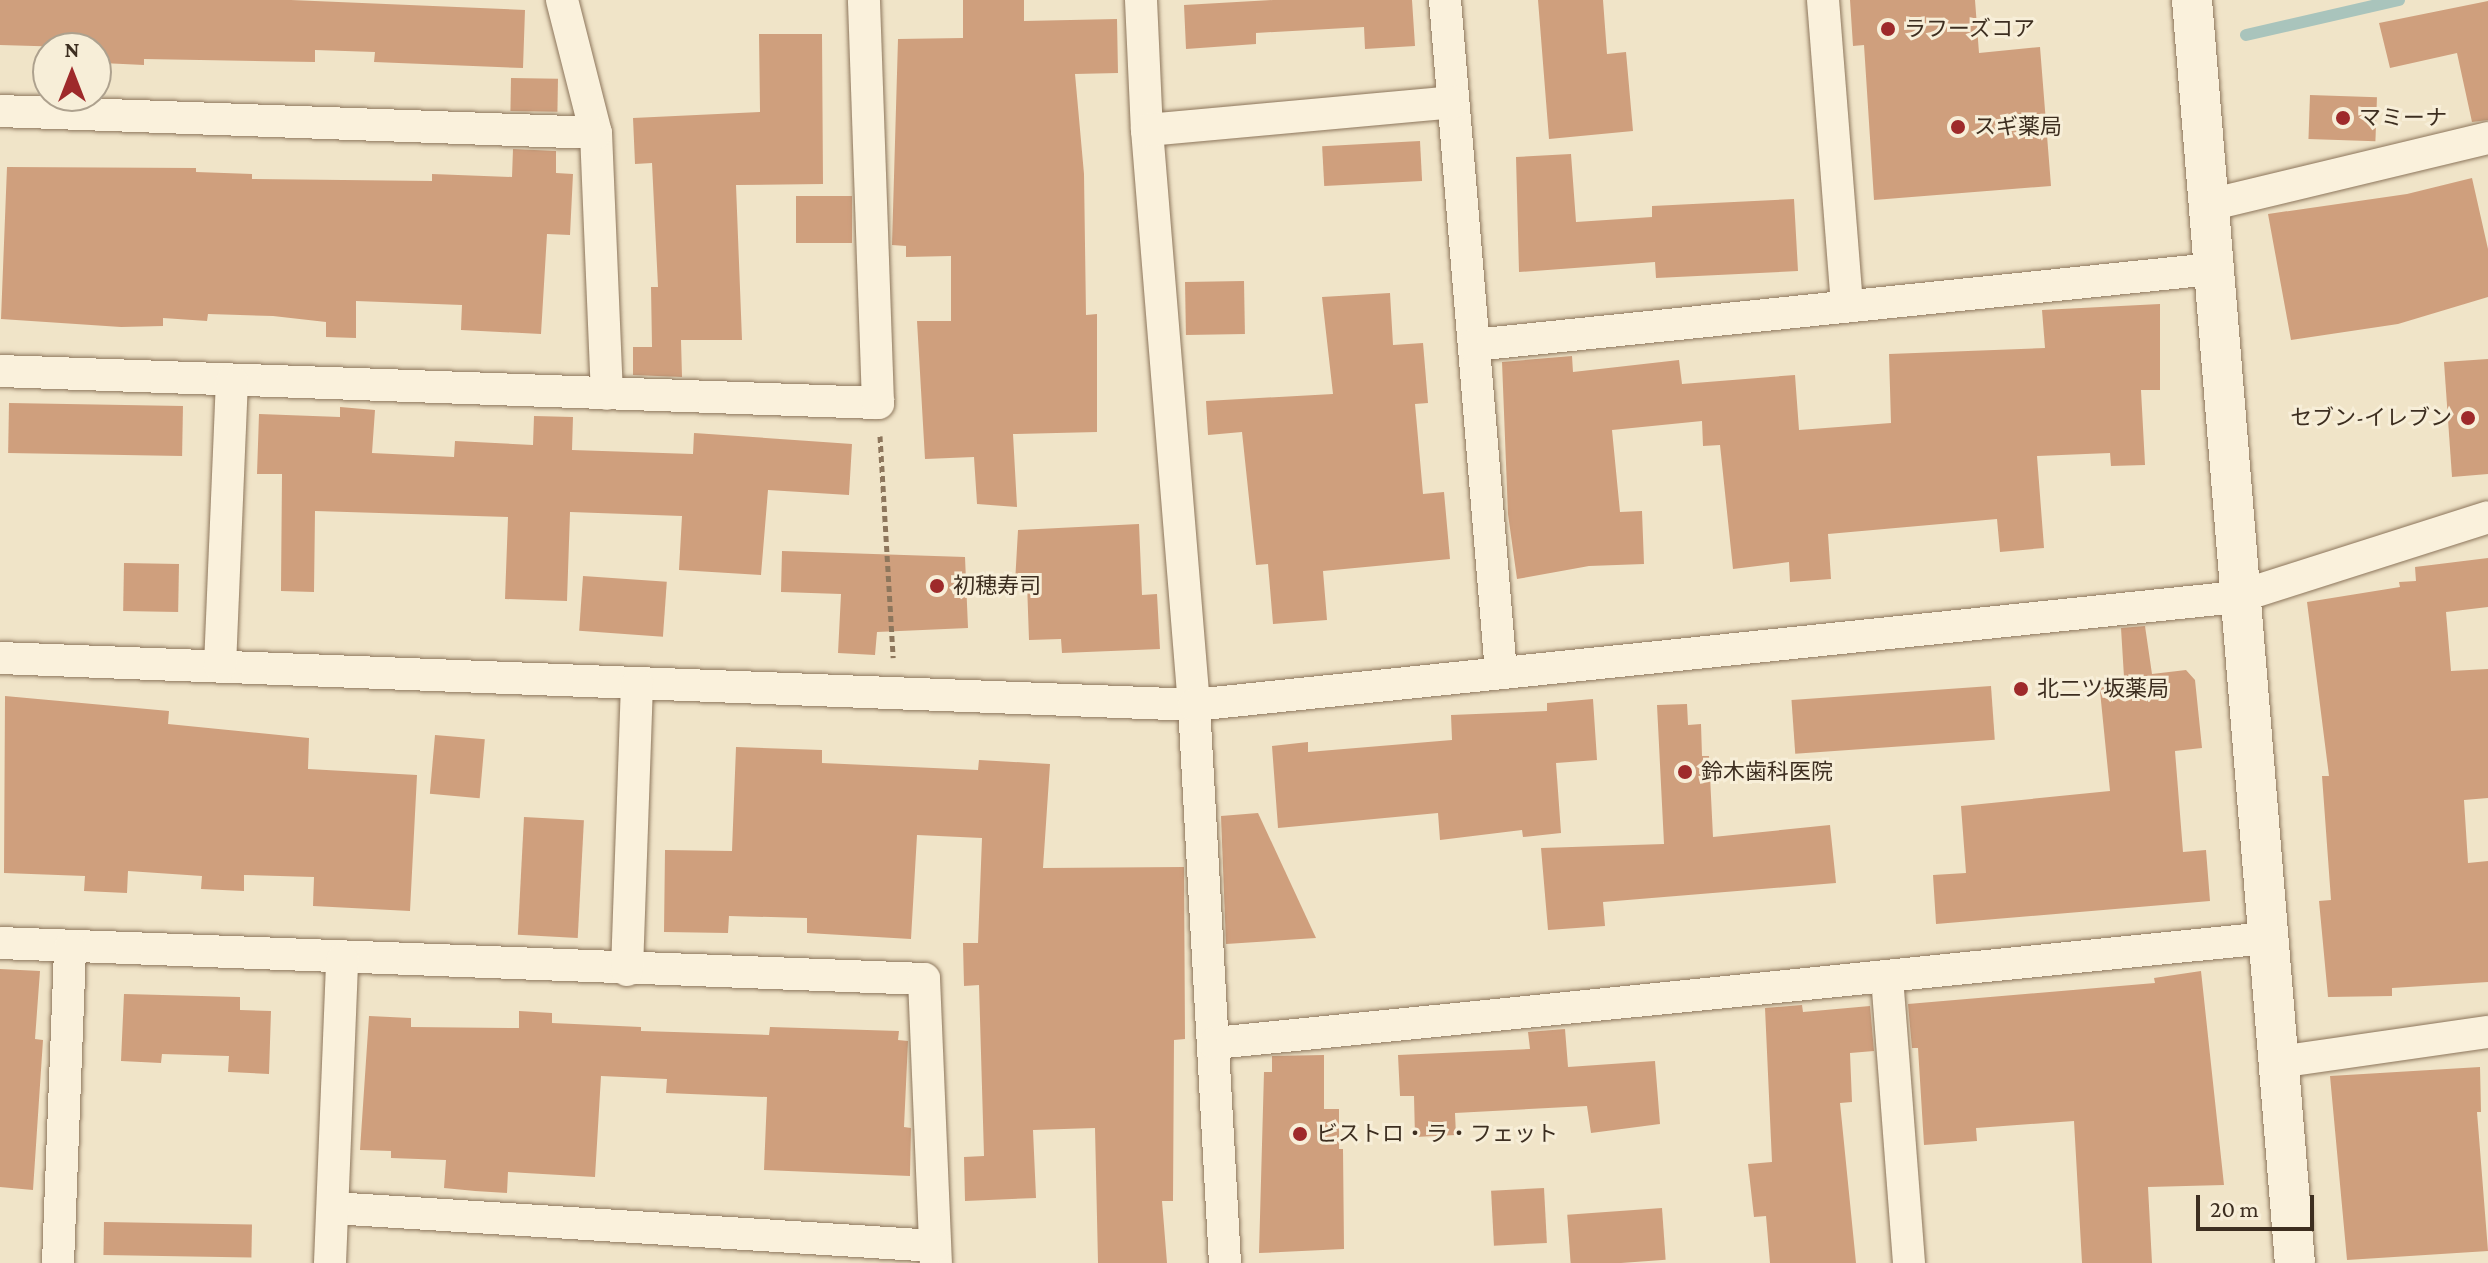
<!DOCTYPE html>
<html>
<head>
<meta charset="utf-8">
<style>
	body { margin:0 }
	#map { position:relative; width:2488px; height:1263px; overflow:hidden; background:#f0e4c8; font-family:"Crimson Pro","Noto Sans JP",serif }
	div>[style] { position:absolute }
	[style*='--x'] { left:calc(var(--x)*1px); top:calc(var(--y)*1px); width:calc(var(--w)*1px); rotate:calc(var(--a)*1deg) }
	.stream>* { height:12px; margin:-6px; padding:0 6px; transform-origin:6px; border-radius:6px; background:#a9c4bc }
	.building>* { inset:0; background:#cf9f7d; transform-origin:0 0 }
	.path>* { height:5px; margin-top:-2.5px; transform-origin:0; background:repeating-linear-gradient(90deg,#8d765c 0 6px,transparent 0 10px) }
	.roads { filter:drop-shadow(0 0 2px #8d765c) drop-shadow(0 0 2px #8d765c) }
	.minor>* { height:32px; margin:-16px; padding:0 16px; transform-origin:16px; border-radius:16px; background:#faf1dc }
	.tertiary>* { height:40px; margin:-20px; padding:0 20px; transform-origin:20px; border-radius:20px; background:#faf1dc }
	.dots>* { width:22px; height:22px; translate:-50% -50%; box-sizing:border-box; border:4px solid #f7eed8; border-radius:50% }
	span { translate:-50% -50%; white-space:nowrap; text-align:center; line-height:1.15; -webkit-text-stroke:6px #f7eed8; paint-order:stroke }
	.poi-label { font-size:22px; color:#3d2e20 }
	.left { translate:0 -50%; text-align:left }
	.right { translate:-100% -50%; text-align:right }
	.north { position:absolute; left:32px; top:32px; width:80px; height:80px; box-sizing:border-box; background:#f7eed8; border:2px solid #ada18e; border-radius:50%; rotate:0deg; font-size:22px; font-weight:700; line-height:32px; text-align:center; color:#3d2e20 }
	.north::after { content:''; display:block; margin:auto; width:28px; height:36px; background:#9e2a2b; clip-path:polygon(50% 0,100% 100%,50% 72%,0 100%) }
	.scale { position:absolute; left:2196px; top:1195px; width:118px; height:36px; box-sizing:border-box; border:4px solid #3d2e20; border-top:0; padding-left:10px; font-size:24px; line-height:28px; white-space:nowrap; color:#3d2e20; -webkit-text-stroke:6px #f7eed8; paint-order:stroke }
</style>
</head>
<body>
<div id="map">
	<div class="stream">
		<div style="--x:2246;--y:35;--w:157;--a:-12.9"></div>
	</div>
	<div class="building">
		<div style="clip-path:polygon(0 0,291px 0,525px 10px,523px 68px,374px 62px,375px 52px,315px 50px,315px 62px,144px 59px,144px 65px,102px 63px,103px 48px,0 45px)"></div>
		<div style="clip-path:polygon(963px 0,1024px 0,1024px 21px,1117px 19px,1118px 73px,1075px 74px,1084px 174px,1086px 315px,1097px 314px,1097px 432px,1013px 434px,1017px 507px,977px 504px,974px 457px,925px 459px,917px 321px,951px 321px,951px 256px,906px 257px,906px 246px,892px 245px,898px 39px,963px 38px)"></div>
		<div style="clip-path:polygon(1273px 0,1412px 0,1415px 46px,1365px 49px,1364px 27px,1256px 33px,1256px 44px,1186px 49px,1184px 5px)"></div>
		<div style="clip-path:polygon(1538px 0,1603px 0,1607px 54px,1626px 52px,1633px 131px,1549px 139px)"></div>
		<div style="clip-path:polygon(1850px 0,1975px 0,1979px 53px,2040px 47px,2051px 186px,1874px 200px,1864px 45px,1853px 46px)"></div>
		<div style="clip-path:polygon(2488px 1px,2488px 120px,2472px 122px,2457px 53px,2390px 68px,2379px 23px)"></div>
		<div style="clip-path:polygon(759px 34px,822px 34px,823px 184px,736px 185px,742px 340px,681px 340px,682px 377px,633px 375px,633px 347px,652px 347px,651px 287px,658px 287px,652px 163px,635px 164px,633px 118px,760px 112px)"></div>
		<div style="left:511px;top:78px;width:47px;height:33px;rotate:1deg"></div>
		<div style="left:2310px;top:95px;width:67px;height:44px;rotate:2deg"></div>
		<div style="left:1420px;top:141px;width:40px;height:98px;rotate:87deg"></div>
		<div style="clip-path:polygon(513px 149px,556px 151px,556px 173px,573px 174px,570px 235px,547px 234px,541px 334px,461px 330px,462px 305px,356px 301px,356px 338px,326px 337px,326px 322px,273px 316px,208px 314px,207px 321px,163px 318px,163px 326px,121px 327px,1px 319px,7px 167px,196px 168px,196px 172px,252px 174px,252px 179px,432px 181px,432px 174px,512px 177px)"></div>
		<div style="clip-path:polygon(1571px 154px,1576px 222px,1652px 217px,1652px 206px,1794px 199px,1798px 271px,1656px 278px,1655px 262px,1519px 272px,1516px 157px)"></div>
		<div style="clip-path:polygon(2472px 178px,2488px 249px,2488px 297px,2398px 324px,2291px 340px,2268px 214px,2407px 194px)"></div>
		<div style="left:796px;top:196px;width:56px;height:47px"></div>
		<div style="left:1244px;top:281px;width:53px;height:59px;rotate:89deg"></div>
		<div style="clip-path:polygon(1390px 293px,1393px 345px,1423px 343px,1428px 403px,1415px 404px,1423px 494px,1444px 492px,1450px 559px,1323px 571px,1327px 620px,1273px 624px,1268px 564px,1256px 565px,1242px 432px,1208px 435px,1206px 401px,1333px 394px,1322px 297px)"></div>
		<div style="clip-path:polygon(2160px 304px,2160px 390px,2141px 390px,2145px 465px,2111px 466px,2110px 453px,2037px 456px,2044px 548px,2000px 552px,1997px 519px,1828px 534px,1831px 579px,1790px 582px,1789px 562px,1733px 569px,1720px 445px,1703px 446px,1702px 421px,1612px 430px,1620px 512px,1642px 511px,1644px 564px,1589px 566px,1517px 579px,1508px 514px,1502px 362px,1572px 356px,1573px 372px,1679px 360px,1682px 384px,1795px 375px,1799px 430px,1891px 423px,1889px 354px,2045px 348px,2042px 310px)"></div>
		<div style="clip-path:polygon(2488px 359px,2488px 474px,2452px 477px,2444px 362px)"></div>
		<div style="left:9px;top:403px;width:174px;height:50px;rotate:1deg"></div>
		<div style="clip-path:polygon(340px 407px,375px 410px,372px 453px,454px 457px,455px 441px,533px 445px,534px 416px,573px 417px,572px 450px,693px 454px,694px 433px,852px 444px,849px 495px,768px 490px,761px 575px,679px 570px,682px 516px,570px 512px,567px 601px,505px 599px,508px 517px,315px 511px,314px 592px,281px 591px,282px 474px,257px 474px,259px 414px,340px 417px)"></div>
		<div style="clip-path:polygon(1139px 524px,1142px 595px,1157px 594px,1160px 649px,1062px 653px,1061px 639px,1029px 640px,1027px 583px,1015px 583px,1018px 530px)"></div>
		<div style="clip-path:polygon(782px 551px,965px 557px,968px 628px,877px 632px,875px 655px,838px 653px,841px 594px,781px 592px)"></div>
		<div style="clip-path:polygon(2488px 558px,2488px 607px,2446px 612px,2451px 671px,2488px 669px,2488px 798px,2464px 800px,2468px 863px,2488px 861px,2488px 982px,2392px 988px,2392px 996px,2328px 997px,2319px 901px,2331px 900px,2322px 776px,2329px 776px,2307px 602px,2400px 587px,2399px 582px,2416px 581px,2415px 567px)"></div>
		<div style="left:124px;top:563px;width:55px;height:48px;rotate:1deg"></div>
		<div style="left:583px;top:576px;width:84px;height:55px;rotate:4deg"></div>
		<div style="clip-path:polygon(2145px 626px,2152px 674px,2186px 670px,2195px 680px,2202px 748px,2175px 751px,2183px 852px,2206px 850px,2210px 901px,1936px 924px,1933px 875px,1966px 873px,1961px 806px,2110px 791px,2099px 681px,2124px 677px,2121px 628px)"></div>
		<div style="left:1991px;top:686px;width:54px;height:200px;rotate:86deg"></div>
		<div style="clip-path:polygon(5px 696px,169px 711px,168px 724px,309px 738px,308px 769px,417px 775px,410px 911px,313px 906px,314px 877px,244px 875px,244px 891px,201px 889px,202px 876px,128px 871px,127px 893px,84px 891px,85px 876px,4px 873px)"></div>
		<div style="clip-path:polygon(1593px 699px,1597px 760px,1556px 763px,1561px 833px,1523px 837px,1522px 830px,1440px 840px,1438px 813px,1278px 828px,1272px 746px,1308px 742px,1308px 752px,1452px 740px,1451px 715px,1547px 711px,1547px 703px)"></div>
		<div style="clip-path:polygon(1687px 704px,1688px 725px,1701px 724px,1702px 756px,1709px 756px,1713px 837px,1830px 825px,1836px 883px,1603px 902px,1605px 926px,1548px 930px,1541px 848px,1664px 844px,1657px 705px)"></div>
		<div style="left:435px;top:735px;width:50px;height:59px;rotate:5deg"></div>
		<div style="clip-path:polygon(736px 747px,822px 750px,822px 763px,978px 770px,979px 760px,1050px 764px,1043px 868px,1184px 867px,1185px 1039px,1174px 1040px,1173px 1201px,1162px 1201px,1167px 1263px,1098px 1263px,1095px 1128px,1033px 1130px,1036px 1198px,965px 1201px,964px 1157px,984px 1156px,979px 985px,964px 986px,963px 943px,978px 943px,982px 838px,917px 835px,911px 939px,807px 933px,807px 918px,729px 916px,728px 933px,664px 932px,665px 850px,732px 851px)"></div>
		<div style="clip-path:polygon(1258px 813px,1316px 938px,1226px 944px,1221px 816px)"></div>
		<div style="left:524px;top:817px;width:60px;height:118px;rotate:3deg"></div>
		<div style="clip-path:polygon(0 969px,40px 971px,35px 1039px,43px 1040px,33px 1190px,0 1187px)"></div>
		<div style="clip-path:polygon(2201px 971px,2224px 1185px,2148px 1187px,2152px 1263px,2082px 1263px,2074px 1121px,1976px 1128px,1977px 1141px,1924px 1145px,1918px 1048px,1912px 1048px,1908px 1004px,2155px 983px,2154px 978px)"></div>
		<div style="clip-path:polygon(124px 994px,240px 997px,240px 1010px,271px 1011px,269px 1074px,228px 1072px,229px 1056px,162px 1054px,161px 1063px,121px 1061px)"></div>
		<div style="clip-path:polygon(1802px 1005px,1803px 1012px,1870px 1006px,1874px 1051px,1850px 1053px,1852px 1102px,1840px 1103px,1856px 1263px,1770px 1263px,1766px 1216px,1754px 1217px,1748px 1164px,1772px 1162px,1765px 1008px)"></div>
		<div style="clip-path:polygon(519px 1011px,552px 1013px,552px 1023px,641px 1027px,641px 1031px,769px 1035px,770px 1027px,899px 1031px,898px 1040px,908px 1041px,904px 1127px,911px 1128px,910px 1176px,764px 1170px,767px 1097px,666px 1093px,667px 1079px,601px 1076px,595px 1177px,508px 1172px,507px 1193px,475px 1191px,444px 1188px,446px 1160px,391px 1158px,391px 1151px,360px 1150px,369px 1016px,411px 1018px,411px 1027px,519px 1028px)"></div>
		<div style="clip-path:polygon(1565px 1029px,1568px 1067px,1655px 1061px,1660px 1124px,1591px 1133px,1587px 1106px,1455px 1113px,1456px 1135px,1415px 1137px,1414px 1096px,1400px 1096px,1398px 1055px,1530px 1049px,1528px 1032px)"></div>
		<div style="clip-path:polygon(1324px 1055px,1324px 1109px,1339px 1109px,1339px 1149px,1343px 1149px,1344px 1249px,1259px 1253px,1264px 1072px,1272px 1072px,1272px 1056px)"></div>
		<div style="clip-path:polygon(2480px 1067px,2481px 1112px,2477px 1112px,2488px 1251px,2347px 1260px,2330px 1076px)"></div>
		<div style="left:1544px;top:1188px;width:55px;height:53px;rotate:87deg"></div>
		<div style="left:1662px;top:1208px;width:52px;height:95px;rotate:86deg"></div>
		<div style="left:104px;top:1222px;width:148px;height:33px;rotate:1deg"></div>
	</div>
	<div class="path">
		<div style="--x:880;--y:436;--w:222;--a:86.6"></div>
	</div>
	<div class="roads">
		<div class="minor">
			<div style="--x:562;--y:0;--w:137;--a:75.7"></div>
			<div style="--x:596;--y:133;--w:261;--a:87.6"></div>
			<div style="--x:1141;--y:0;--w:130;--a:87.4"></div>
			<div style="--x:1147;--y:130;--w:577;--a:85.33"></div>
			<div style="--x:1194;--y:705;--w:559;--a:86.82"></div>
			<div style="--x:1445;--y:0;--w:674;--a:85.24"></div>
			<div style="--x:1823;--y:0;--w:305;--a:85.5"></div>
			<div style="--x:0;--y:111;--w:596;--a:2.11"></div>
			<div style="--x:1147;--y:130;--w:307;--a:-5.2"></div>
			<div style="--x:2209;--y:205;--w:287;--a:-13.5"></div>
			<div style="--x:1474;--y:345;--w:742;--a:-5.88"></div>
			<div style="--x:0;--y:371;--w:879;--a:2.09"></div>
			<div style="--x:878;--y:403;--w:403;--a:-92"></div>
			<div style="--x:0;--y:658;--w:1195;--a:2.25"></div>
			<div style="--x:1194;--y:705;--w:1050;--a:-5.91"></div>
			<div style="--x:2238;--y:597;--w:262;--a:-17.7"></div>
			<div style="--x:220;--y:666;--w:285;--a:-87.6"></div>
			<div style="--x:0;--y:943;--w:925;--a:2.23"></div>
			<div style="--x:924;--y:979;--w:284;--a:87.6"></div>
			<div style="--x:627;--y:970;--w:286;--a:-88"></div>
			<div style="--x:1887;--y:977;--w:287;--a:85.6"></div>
			<div style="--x:1215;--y:1043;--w:1057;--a:-5.7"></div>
			<div style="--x:2279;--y:1062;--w:211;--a:-8.2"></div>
			<div style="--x:333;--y:1208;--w:603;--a:3.61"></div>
			<div style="--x:58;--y:1263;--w:316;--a:-87.8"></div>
			<div style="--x:330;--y:1263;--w:303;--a:-87.7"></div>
		</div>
		<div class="tertiary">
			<div style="--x:2192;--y:0;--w:1267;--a:85.34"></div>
		</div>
	</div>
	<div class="dots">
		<div style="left:1888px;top:29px;background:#9e2a2b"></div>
		<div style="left:2343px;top:118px;background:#9e2a2b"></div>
		<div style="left:1958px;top:127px;background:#9e2a2b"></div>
		<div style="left:2468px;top:418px;background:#9e2a2b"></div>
		<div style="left:937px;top:586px;background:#9e2a2b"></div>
		<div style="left:2021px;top:689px;background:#9e2a2b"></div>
		<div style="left:1685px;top:772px;background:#9e2a2b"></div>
		<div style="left:1300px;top:1134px;background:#9e2a2b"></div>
	</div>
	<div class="poi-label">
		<span class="left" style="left:1904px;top:29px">ラフーズコア</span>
		<span class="left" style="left:2359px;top:118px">マミーナ</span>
		<span class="left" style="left:1974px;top:127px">スギ薬局</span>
		<span class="right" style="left:2452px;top:418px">セブン-イレブン</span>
		<span class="left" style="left:953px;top:586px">初穂寿司</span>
		<span class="left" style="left:2037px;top:689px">北二ツ坂薬局</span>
		<span class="left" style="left:1701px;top:772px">鈴木歯科医院</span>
		<span class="left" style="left:1316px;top:1134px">ビストロ・ラ・フェット</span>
	</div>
	<div class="north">N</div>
	<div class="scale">20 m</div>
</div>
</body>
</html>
